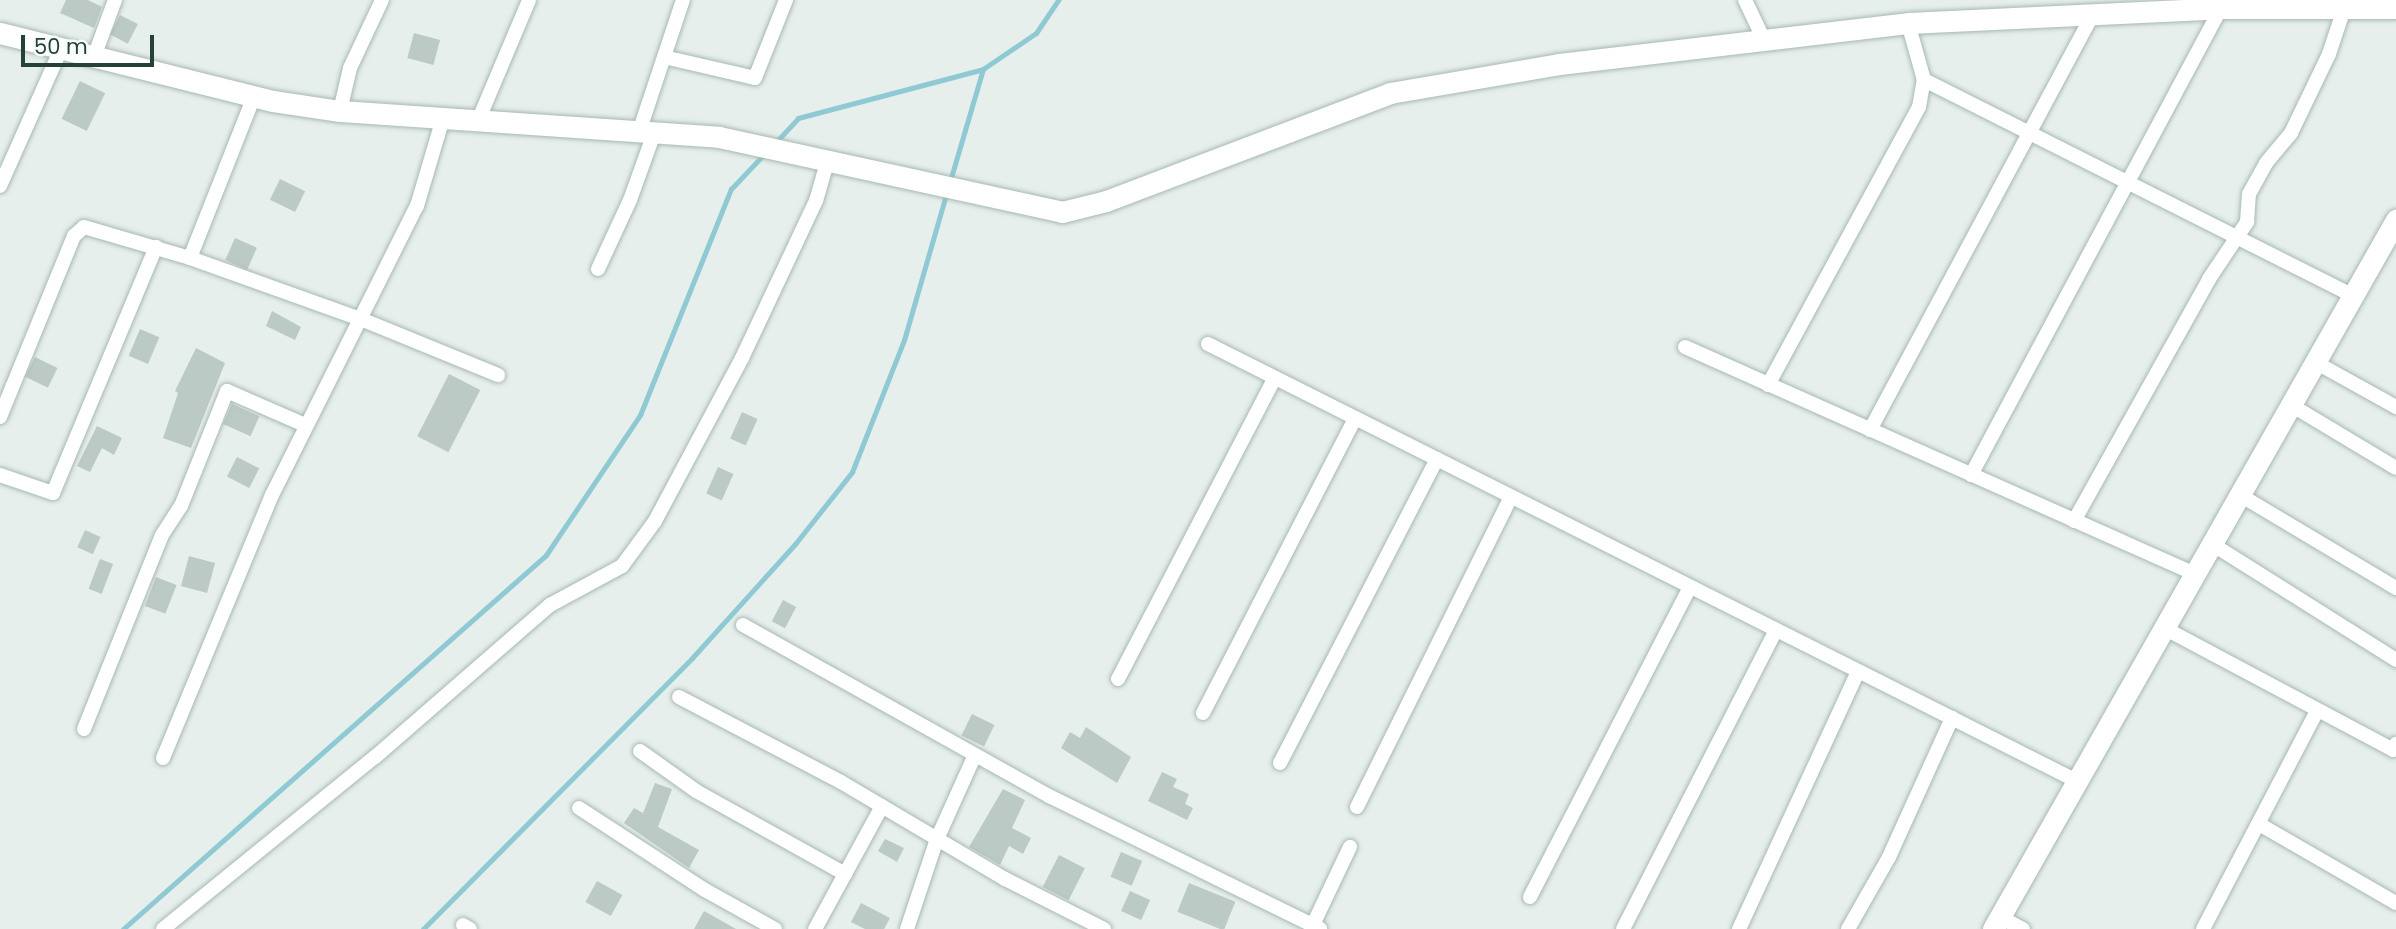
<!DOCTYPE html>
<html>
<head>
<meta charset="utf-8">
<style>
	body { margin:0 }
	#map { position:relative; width:2396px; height:929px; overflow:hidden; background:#e6efeb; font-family:Poppins,sans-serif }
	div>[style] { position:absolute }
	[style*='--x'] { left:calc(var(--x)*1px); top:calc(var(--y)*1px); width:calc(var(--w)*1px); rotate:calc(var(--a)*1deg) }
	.stream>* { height:5px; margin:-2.5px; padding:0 2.5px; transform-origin:2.5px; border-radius:2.5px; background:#8ec9d4 }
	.building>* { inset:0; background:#bbcac4; transform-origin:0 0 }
	.roads { filter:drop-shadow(0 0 2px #a8b8b2) drop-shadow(0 0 2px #a8b8b2) }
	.street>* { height:14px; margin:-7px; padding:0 7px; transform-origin:7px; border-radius:7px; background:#fff }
	.secondary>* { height:21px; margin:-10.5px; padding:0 10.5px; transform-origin:10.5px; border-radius:10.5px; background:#fff }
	span { translate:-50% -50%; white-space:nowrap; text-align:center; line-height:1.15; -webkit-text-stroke:5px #f7fbf9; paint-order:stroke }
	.scale { position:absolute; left:21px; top:35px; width:133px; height:32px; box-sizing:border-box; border:4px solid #24423a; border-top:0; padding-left:9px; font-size:21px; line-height:24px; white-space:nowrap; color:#24423a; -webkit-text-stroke:5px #f7fbf9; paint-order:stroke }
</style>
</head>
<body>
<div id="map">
	<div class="stream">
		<div style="--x:775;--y:143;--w:34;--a:-47"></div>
		<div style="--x:798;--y:118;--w:191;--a:-14.8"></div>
		<div style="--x:950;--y:181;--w:117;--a:-73.6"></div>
		<div style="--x:983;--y:69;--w:64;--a:-34.2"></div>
		<div style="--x:1036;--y:33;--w:40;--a:-56"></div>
		<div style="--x:123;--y:929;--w:565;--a:-41.48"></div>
		<div style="--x:546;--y:555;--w:169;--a:-56.1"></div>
		<div style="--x:640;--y:415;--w:244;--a:-68.1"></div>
		<div style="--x:731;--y:189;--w:51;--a:-46.6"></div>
		<div style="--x:423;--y:929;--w:382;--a:-45.2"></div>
		<div style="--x:692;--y:658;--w:154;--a:-47.9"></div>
		<div style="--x:795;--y:544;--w:92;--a:-51.6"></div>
		<div style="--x:852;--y:472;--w:142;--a:-68.5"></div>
		<div style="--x:904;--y:340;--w:155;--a:-73.9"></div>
	</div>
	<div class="building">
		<div style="clip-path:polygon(66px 0,88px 0,102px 7px,94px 28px,60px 13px)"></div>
		<div style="left:120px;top:15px;width:20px;height:22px;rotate:27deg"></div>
		<div style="left:414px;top:33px;width:27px;height:26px;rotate:15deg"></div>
		<div style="left:80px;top:81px;width:28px;height:42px;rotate:26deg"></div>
		<div style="left:280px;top:179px;width:28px;height:23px;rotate:26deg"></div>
		<div style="left:235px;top:238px;width:24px;height:24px;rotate:24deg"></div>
		<div style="clip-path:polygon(272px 311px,301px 327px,295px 340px,266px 326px)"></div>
		<div style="left:140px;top:329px;width:21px;height:29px;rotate:23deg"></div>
		<div style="clip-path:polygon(196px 348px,225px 363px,191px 448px,163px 438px,178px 393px,175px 391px)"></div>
		<div style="left:35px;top:357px;width:25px;height:22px;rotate:26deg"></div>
		<div style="left:449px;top:374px;width:35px;height:70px;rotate:27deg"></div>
		<div style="left:232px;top:404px;width:30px;height:22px;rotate:24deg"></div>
		<div style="left:742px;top:412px;width:17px;height:29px;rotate:24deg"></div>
		<div style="clip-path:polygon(97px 426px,122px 438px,114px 455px,102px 448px,90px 472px,77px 466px)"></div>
		<div style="left:237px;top:457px;width:25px;height:22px;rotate:27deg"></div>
		<div style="left:718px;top:467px;width:17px;height:29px;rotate:24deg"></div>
		<div style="left:85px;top:530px;width:17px;height:19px;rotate:24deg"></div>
		<div style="left:189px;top:556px;width:27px;height:31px;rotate:15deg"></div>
		<div style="left:100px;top:559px;width:14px;height:32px;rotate:21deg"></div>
		<div style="left:156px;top:577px;width:22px;height:31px;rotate:21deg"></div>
		<div style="left:783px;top:600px;width:15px;height:24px;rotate:28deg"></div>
		<div style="left:972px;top:714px;width:25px;height:24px;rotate:26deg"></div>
		<div style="clip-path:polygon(1086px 727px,1131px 757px,1117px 783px,1061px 748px,1070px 732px,1080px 738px)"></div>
		<div style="clip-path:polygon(1162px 772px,1177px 779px,1173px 787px,1189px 794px,1185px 804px,1193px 808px,1187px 820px,1148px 801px)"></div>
		<div style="clip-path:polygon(655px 783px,672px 789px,658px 827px,699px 850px,689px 868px,624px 823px,634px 808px,643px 813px)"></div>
		<div style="clip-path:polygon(1003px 789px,1025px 800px,1012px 828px,1031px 838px,1023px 854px,1009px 846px,1000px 865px,969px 847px)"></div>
		<div style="clip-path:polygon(885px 839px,904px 848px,897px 862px,878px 851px)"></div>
		<div style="left:1121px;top:852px;width:23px;height:27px;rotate:23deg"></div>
		<div style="left:1059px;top:855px;width:29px;height:36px;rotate:27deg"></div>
		<div style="left:597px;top:881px;width:29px;height:24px;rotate:29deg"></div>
		<div style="left:1189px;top:883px;width:50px;height:31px;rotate:22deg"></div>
		<div style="left:1130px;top:891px;width:22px;height:22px;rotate:24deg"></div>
		<div style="clip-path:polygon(861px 903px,890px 918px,884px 929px,865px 929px,851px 922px)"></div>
		<div style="clip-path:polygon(704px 911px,736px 929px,694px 929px)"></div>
	</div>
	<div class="roads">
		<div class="street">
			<div style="--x:1745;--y:0;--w:44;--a:64.6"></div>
			<div style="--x:95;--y:54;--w:58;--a:-69.7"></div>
			<div style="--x:664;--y:57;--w:93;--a:13"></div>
			<div style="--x:755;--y:78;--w:84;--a:-68.3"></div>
			<div style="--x:1924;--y:80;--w:480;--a:26.7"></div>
			<div style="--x:340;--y:111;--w:44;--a:-76.9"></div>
			<div style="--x:350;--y:68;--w:75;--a:-64.8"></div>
			<div style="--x:478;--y:121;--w:131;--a:-67.1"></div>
			<div style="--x:639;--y:132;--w:139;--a:-71.6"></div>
			<div style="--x:0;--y:186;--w:152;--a:-66"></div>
			<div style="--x:190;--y:258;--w:174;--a:-68.4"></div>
			<div style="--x:598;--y:269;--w:76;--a:-65.1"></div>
			<div style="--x:630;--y:200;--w:68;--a:-70.2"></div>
			<div style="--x:1208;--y:344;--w:973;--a:26.7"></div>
			<div style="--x:1685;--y:347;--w:558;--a:23.99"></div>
			<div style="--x:2315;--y:362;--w:93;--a:29.1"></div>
			<div style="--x:1768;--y:385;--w:316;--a:-61.5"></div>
			<div style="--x:1919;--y:107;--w:27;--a:-80"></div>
			<div style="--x:1924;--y:80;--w:59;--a:-105.7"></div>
			<div style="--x:2291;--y:405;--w:122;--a:31"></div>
			<div style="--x:0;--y:417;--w:196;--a:-67.8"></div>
			<div style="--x:74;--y:236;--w:13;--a:-42"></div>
			<div style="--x:84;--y:227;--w:110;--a:16.3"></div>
			<div style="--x:190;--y:258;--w:184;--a:19.7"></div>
			<div style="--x:363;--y:320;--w:146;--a:22.2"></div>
			<div style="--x:1870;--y:430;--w:468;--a:-61.8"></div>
			<div style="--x:0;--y:475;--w:56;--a:18.8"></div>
			<div style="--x:53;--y:493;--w:267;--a:-67.3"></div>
			<div style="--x:1971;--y:475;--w:530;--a:-61.84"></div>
			<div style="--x:2240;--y:495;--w:182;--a:30.8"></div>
			<div style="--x:2074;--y:521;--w:277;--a:-60.8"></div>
			<div style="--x:2209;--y:279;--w:69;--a:-56.3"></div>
			<div style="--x:2247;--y:222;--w:28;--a:-86"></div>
			<div style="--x:2249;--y:194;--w:35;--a:-61"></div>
			<div style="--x:2266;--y:163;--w:39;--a:-50"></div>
			<div style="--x:2291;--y:133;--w:88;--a:-64.3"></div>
			<div style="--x:2329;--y:54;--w:47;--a:-71.6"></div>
			<div style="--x:2212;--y:544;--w:218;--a:32.2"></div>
			<div style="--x:743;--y:625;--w:351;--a:29.2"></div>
			<div style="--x:1049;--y:796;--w:302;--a:26.1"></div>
			<div style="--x:2164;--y:628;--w:259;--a:28"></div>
			<div style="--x:2393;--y:750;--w:7;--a:-63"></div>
			<div style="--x:1118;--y:679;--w:339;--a:-62.5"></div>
			<div style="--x:679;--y:697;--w:183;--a:27.7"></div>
			<div style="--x:841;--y:782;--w:191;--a:30.6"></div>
			<div style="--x:1005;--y:879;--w:111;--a:26.8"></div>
			<div style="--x:1203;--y:713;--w:331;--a:-62.7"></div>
			<div style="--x:84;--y:729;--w:209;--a:-68.1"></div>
			<div style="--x:162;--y:535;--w:35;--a:-57"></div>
			<div style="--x:181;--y:506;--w:124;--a:-68.2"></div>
			<div style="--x:227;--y:391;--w:85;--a:23.6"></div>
			<div style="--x:640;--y:751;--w:69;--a:35.5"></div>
			<div style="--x:696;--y:791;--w:171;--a:29.1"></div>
			<div style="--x:163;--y:758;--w:285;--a:-67.5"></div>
			<div style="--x:272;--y:495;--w:323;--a:-63.4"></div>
			<div style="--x:417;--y:206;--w:92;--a:-73.5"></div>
			<div style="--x:1280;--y:763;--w:342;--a:-62.7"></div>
			<div style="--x:1357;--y:807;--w:346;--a:-63.6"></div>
			<div style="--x:579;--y:808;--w:150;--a:33.1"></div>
			<div style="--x:705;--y:890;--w:80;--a:29.1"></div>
			<div style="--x:2259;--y:824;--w:158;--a:30"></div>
			<div style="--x:1530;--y:897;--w:349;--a:-62.7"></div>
			<div style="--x:2000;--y:917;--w:26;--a:28"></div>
			<div style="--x:463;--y:925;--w:8;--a:30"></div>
			<div style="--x:163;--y:929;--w:273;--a:-39.1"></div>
			<div style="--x:375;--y:757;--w:232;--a:-41"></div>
			<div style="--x:550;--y:605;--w:82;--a:-28.4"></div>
			<div style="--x:622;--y:566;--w:56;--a:-53.7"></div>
			<div style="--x:655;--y:521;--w:185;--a:-61.9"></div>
			<div style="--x:742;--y:358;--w:174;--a:-64.8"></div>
			<div style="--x:816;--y:201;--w:40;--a:-74"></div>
			<div style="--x:815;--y:929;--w:140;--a:-61.4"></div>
			<div style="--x:907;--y:929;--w:95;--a:-71.6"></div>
			<div style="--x:937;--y:839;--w:92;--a:-65.7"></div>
			<div style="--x:1311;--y:929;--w:91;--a:-64.6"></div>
			<div style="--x:1623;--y:929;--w:336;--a:-62.9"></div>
			<div style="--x:1739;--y:929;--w:284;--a:-65.2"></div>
			<div style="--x:1848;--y:929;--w:83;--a:-60.3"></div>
			<div style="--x:1889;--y:857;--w:153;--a:-65.6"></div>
			<div style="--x:2203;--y:929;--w:246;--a:-62.4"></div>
		</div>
		<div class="secondary">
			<div style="--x:0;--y:33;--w:281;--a:14"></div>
			<div style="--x:273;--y:101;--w:68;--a:8.5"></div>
			<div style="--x:340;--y:111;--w:380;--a:3.9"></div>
			<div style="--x:719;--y:137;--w:351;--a:12.3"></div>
			<div style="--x:1062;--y:212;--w:45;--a:-14"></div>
			<div style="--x:1106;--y:201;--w:304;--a:-20.8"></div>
			<div style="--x:1390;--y:93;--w:171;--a:-9.7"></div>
			<div style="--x:1559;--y:64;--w:351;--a:-6.7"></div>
			<div style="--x:1908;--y:23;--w:313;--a:-2.7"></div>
			<div style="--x:2221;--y:8;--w:175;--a:0"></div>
			<div style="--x:1993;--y:929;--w:816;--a:-60.39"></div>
		</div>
	</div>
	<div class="scale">50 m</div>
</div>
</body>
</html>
